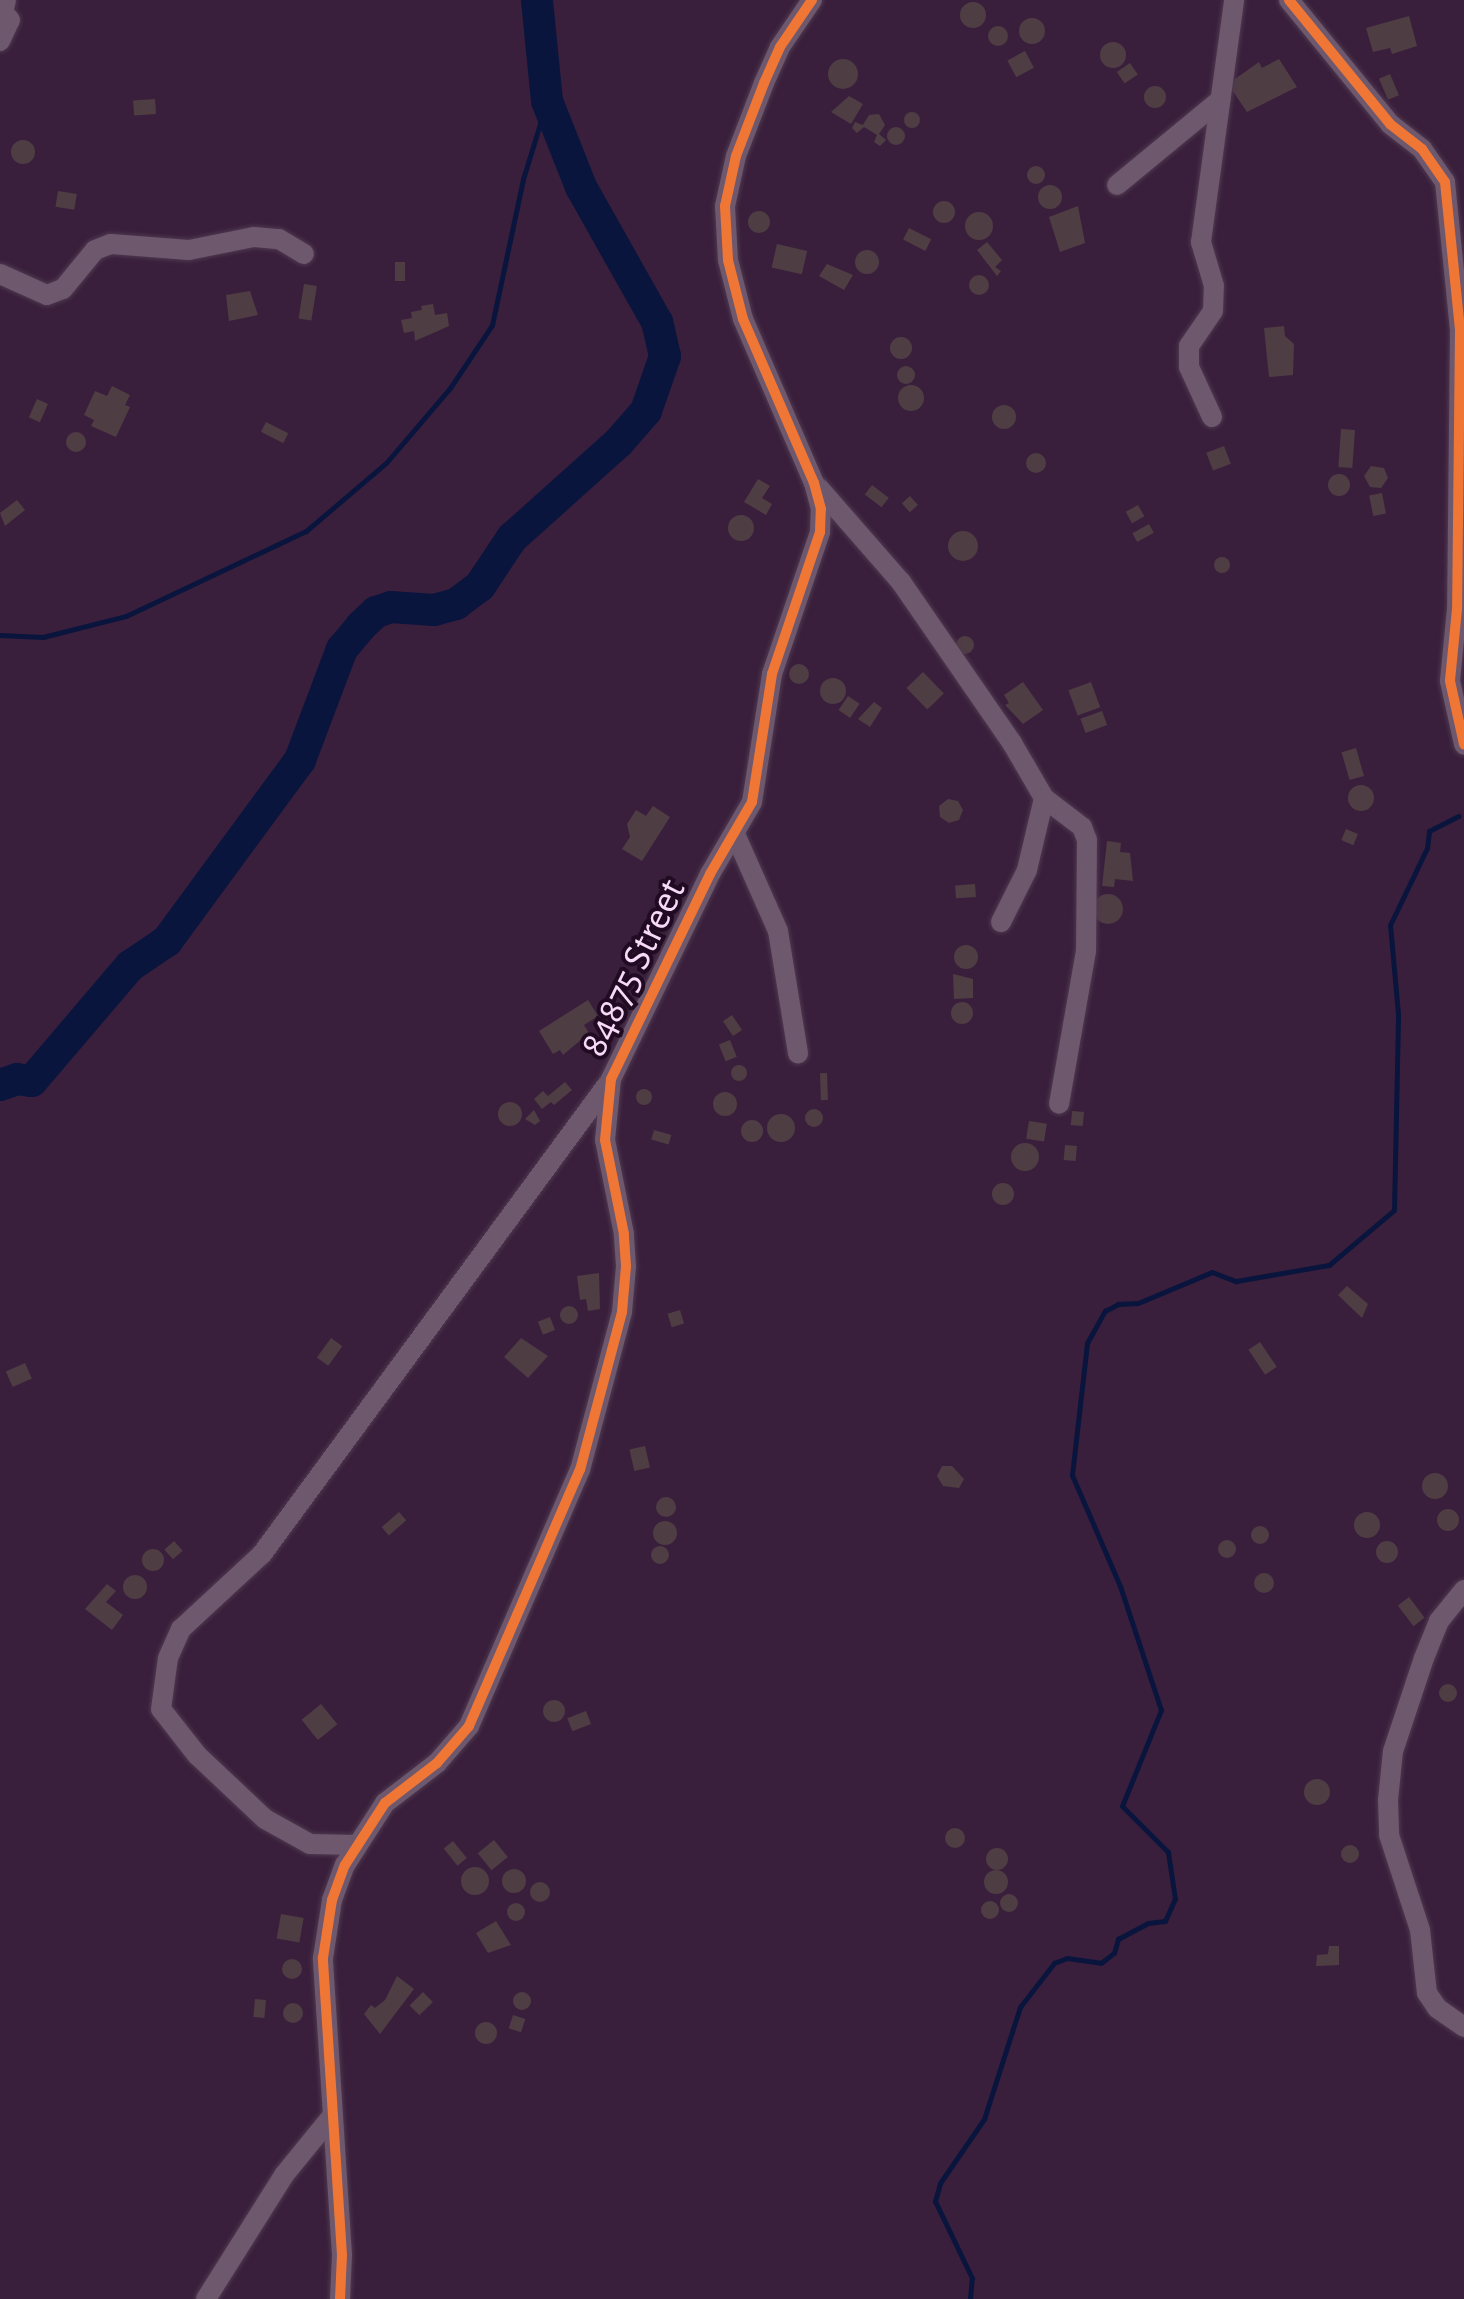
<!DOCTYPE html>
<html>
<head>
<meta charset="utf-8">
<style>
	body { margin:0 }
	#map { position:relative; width:1464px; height:2299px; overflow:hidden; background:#3a1f3c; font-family:"Alegreya Sans",sans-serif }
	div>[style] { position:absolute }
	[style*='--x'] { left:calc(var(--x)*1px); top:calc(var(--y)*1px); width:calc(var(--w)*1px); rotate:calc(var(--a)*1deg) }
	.stream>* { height:5px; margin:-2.5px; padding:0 2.5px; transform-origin:2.5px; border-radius:2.5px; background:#0a153e }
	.river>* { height:32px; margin:-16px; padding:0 16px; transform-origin:16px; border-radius:16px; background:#0a153e }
	.building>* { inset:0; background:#4f3d44; transform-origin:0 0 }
	.round { border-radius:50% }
	.roads { filter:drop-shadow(0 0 2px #4e394f) drop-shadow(0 0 2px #4e394f) }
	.street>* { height:20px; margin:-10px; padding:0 10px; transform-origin:10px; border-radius:10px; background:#6d586e }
	.cycleway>* { height:10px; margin:-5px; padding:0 5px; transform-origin:5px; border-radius:5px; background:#f07635 }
	span { translate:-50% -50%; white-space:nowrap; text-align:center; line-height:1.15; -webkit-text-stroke:8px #200b22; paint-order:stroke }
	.street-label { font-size:40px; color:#f7d9f8 }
</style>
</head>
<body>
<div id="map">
	<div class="stream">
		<div style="--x:0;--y:635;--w:43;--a:2.7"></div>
		<div style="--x:43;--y:637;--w:86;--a:-14.2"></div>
		<div style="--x:126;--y:616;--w:199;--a:-25.3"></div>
		<div style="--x:306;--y:531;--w:105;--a:-40.4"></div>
		<div style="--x:386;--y:463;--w:99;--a:-49.5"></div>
		<div style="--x:450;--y:388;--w:76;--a:-56.3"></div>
		<div style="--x:492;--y:325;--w:149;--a:-78"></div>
		<div style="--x:523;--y:179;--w:82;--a:-72.9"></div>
		<div style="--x:970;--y:2299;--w:21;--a:-85"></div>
		<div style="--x:972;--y:2278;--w:85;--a:-115.7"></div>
		<div style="--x:935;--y:2201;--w:19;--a:-74"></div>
		<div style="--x:940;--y:2183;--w:78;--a:-55.5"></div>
		<div style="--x:984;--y:2119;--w:118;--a:-72.2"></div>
		<div style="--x:1020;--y:2007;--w:56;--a:-52.3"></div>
		<div style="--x:1054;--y:1963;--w:14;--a:-21"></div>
		<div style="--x:1067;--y:1958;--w:34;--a:8"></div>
		<div style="--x:1101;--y:1963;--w:16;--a:-38"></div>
		<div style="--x:1114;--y:1953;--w:15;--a:-74"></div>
		<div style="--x:1118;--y:1939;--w:34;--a:-28"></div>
		<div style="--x:1148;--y:1923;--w:17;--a:-7"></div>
		<div style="--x:1165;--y:1921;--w:24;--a:-66"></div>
		<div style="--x:1175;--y:1899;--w:48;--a:-98.5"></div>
		<div style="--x:1168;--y:1852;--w:65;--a:-135"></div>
		<div style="--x:1122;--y:1806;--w:104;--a:-67.9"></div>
		<div style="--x:1161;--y:1710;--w:131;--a:-108.3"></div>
		<div style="--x:1120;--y:1586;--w:121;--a:-113.4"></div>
		<div style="--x:1072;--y:1475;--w:133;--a:-83.5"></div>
		<div style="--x:1087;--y:1343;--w:37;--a:-61"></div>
		<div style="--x:1105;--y:1311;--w:15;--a:-28"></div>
		<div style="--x:1118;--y:1304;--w:20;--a:-3"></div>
		<div style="--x:1138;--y:1303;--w:80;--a:-22.7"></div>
		<div style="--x:1212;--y:1272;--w:26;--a:21"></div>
		<div style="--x:1236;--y:1281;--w:94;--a:-9.8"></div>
		<div style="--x:1329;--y:1265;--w:85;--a:-40.2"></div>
		<div style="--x:1394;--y:1210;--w:196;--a:-88.8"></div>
		<div style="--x:1398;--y:1014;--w:89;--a:-95.1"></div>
		<div style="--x:1390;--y:925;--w:85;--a:-64.3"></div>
		<div style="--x:1427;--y:848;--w:17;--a:-83"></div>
		<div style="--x:1429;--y:831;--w:33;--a:-27"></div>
	</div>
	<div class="river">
		<div style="--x:0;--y:1085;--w:18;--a:-19"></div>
		<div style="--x:17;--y:1079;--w:15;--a:8"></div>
		<div style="--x:32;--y:1081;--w:151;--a:-49.6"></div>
		<div style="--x:130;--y:966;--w:45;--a:-34"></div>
		<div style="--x:167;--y:941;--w:225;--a:-53.7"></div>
		<div style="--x:300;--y:760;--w:119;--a:-69.3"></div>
		<div style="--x:342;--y:649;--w:30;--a:-50"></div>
		<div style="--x:361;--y:626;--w:21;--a:-43"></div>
		<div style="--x:376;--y:612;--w:16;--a:-18"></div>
		<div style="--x:391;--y:607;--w:43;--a:4"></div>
		<div style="--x:434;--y:610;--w:23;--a:-15"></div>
		<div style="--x:456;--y:604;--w:30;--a:-37"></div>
		<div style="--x:480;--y:586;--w:58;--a:-56.3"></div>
		<div style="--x:512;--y:538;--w:144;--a:-41.9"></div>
		<div style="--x:619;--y:442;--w:41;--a:-48.9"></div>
		<div style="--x:646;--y:411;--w:58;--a:-70.9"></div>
		<div style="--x:665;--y:356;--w:35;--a:-103"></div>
		<div style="--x:657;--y:322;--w:155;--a:-119.4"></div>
		<div style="--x:581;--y:187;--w:92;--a:-111.6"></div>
		<div style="--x:547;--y:101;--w:101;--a:-95.7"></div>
	</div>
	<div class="building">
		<div class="round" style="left:960px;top:2px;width:26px;height:26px"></div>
		<div style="clip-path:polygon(1409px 16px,1417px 46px,1392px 54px,1390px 48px,1373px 52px,1366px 28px)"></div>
		<div class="round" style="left:1019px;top:18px;width:26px;height:26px"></div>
		<div class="round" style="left:988px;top:26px;width:20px;height:20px"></div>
		<div class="round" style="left:1100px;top:42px;width:26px;height:26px"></div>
		<div style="left:1025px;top:51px;width:19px;height:20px;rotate:62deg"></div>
		<div style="clip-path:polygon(1279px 59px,1297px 87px,1247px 112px,1228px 84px,1259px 62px,1262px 68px)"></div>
		<div class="round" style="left:828px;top:59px;width:30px;height:30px"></div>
		<div style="left:1130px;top:63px;width:14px;height:16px;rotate:56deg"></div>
		<div style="left:1390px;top:74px;width:23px;height:12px;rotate:67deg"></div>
		<div class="round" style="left:1144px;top:86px;width:22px;height:22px"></div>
		<div style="clip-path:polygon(849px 96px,863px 104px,851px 124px,831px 112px)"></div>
		<div style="left:155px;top:99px;width:15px;height:22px;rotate:86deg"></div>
		<div class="round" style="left:904px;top:112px;width:16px;height:16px"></div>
		<div style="clip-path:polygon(879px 114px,885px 125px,879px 134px,886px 140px,880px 146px,874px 142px,877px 135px,864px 127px,857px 133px,852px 128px,855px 122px,863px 125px,869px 115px)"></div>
		<div class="round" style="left:887px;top:127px;width:18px;height:18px"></div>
		<div class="round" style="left:11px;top:140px;width:24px;height:24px"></div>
		<div class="round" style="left:1027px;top:166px;width:18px;height:18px"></div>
		<div class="round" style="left:1038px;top:185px;width:24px;height:24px"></div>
		<div style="left:58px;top:191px;width:19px;height:16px;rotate:9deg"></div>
		<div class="round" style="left:933px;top:201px;width:22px;height:22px"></div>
		<div style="clip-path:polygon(1078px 206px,1085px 243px,1060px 252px,1049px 217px)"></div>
		<div class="round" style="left:748px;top:211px;width:22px;height:22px"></div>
		<div class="round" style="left:965px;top:212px;width:28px;height:28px"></div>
		<div style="left:909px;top:228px;width:25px;height:13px;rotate:27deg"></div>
		<div style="clip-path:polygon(987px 242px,1002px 260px,995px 267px,1001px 271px,997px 276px,977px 250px)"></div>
		<div style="left:777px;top:244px;width:31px;height:24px;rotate:13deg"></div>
		<div class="round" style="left:855px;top:250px;width:24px;height:24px"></div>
		<div style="left:395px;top:262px;width:10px;height:19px"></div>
		<div style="clip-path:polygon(827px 264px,853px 275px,844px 290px,819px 276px)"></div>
		<div class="round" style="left:969px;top:275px;width:20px;height:20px"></div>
		<div style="left:304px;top:284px;width:13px;height:35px;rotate:9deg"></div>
		<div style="clip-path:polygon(250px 291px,258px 315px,229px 321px,226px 295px)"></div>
		<div style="clip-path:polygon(433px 304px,435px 315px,447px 313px,449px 326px,415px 341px,414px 331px,404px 333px,401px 320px,412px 318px,411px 312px,422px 310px,421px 306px)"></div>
		<div style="clip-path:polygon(1284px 326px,1285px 336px,1294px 344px,1293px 375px,1269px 377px,1264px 328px)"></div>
		<div class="round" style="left:890px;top:337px;width:22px;height:22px"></div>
		<div class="round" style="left:897px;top:366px;width:18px;height:18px"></div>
		<div class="round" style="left:898px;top:385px;width:26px;height:26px"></div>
		<div style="clip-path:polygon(112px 386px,130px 395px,125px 405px,130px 407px,116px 437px,91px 426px,94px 420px,84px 415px,95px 391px,107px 396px)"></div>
		<div style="left:37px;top:399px;width:12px;height:20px;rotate:24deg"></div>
		<div class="round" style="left:992px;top:405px;width:24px;height:24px"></div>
		<div style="left:266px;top:422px;width:25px;height:11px;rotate:27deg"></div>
		<div style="left:1341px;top:429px;width:14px;height:38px;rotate:4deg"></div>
		<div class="round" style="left:66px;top:432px;width:20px;height:20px"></div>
		<div style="left:1224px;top:446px;width:19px;height:19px;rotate:69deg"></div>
		<div class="round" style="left:1026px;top:453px;width:20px;height:20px"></div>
		<div style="clip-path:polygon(1371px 466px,1384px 468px,1388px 478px,1381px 488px,1370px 487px,1364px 476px)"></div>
		<div class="round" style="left:1328px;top:474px;width:22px;height:22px"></div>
		<div style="clip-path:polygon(758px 479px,770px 486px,762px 498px,772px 504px,766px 515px,744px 502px)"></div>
		<div style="left:872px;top:485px;width:21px;height:12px;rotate:37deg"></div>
		<div style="left:1382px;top:493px;width:21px;height:13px;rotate:79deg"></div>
		<div style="left:910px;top:496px;width:12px;height:11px;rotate:48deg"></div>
		<div style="clip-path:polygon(17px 500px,25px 510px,5px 526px,0 513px)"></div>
		<div style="left:1138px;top:505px;width:13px;height:14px;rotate:61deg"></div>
		<div class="round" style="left:728px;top:515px;width:26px;height:26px"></div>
		<div style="left:1149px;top:524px;width:10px;height:19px;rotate:61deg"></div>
		<div class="round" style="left:948px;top:531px;width:30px;height:30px"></div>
		<div class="round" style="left:1214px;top:557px;width:16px;height:16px"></div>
		<div class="round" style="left:956px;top:636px;width:18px;height:18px"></div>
		<div class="round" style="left:789px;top:664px;width:20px;height:20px"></div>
		<div style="left:923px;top:672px;width:30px;height:23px;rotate:46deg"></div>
		<div class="round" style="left:820px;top:678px;width:26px;height:26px"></div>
		<div style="clip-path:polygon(1023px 682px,1043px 710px,1023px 724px,1005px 705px,1009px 703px,1004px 695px)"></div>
		<div style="left:1091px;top:682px;width:27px;height:24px;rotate:70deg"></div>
		<div style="left:848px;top:696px;width:14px;height:17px;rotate:34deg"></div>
		<div style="clip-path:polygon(874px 702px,882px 708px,870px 727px,858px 719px)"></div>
		<div style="left:1102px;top:711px;width:15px;height:23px;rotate:70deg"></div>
		<div style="left:1356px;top:748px;width:29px;height:15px;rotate:74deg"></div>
		<div class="round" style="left:1348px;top:785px;width:26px;height:26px"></div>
		<div style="clip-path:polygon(948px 799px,958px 801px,963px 810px,959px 820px,949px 823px,940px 817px,939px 806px)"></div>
		<div style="clip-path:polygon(653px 806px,670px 817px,642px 861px,622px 849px,630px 837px,627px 824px,636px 810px,646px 816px)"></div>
		<div style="left:1346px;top:829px;width:13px;height:12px;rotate:23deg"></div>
		<div style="clip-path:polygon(1107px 841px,1121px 843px,1120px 852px,1130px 853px,1133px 881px,1115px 879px,1114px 887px,1102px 886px)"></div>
		<div style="left:975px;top:884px;width:13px;height:20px;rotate:86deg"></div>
		<div class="round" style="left:1093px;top:894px;width:30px;height:30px"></div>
		<div class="round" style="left:954px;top:945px;width:24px;height:24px"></div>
		<div style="clip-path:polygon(953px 974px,973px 979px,973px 998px,954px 999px)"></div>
		<div style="clip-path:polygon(588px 1000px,598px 1016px,584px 1025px,589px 1033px,563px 1055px,560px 1050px,553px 1054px,539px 1031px)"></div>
		<div class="round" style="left:951px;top:1002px;width:22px;height:22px"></div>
		<div style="left:732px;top:1015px;width:18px;height:11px;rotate:56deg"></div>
		<div style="left:730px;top:1040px;width:18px;height:12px;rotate:68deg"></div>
		<div class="round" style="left:731px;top:1065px;width:16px;height:16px"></div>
		<div style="left:827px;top:1073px;width:27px;height:7px;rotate:88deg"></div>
		<div style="clip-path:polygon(565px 1082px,572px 1090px,554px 1105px,551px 1102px,542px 1109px,534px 1099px,543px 1091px,548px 1096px)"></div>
		<div class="round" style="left:636px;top:1089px;width:16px;height:16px"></div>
		<div class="round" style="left:713px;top:1092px;width:24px;height:24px"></div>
		<div class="round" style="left:498px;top:1102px;width:24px;height:24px"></div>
		<div class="round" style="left:805px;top:1109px;width:18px;height:18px"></div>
		<div style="clip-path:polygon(534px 1110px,540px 1121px,535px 1125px,525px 1119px)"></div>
		<div style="left:1072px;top:1111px;width:12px;height:14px;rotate:5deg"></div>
		<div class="round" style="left:767px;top:1114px;width:28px;height:28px"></div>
		<div class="round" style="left:741px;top:1120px;width:22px;height:22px"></div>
		<div style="left:1029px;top:1121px;width:18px;height:18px;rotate:9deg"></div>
		<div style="left:654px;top:1130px;width:18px;height:10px;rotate:16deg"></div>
		<div class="round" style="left:1011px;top:1143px;width:28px;height:28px"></div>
		<div style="left:1065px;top:1145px;width:12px;height:15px;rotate:5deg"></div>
		<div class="round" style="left:992px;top:1183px;width:22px;height:22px"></div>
		<div style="clip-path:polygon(599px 1273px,600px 1309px,588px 1311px,586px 1299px,580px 1300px,577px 1276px)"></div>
		<div style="clip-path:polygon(1347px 1286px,1368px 1304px,1362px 1318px,1338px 1295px)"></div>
		<div class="round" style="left:560px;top:1306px;width:18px;height:18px"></div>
		<div style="left:680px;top:1310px;width:14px;height:13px;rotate:73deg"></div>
		<div style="left:550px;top:1317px;width:14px;height:13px;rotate:69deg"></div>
		<div style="left:331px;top:1338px;width:14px;height:24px;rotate:36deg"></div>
		<div style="clip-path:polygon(521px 1338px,548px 1356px,528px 1378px,504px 1357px)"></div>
		<div style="left:1260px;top:1342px;width:30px;height:14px;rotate:56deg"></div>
		<div style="left:25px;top:1363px;width:17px;height:21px;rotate:66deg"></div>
		<div style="left:645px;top:1446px;width:22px;height:16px;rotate:77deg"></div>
		<div style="clip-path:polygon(942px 1466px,952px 1466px,964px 1479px,959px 1488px,943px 1486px,937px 1476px)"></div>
		<div class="round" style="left:1422px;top:1473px;width:26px;height:26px"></div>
		<div class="round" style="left:656px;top:1497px;width:20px;height:20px"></div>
		<div class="round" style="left:1437px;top:1509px;width:22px;height:22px"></div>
		<div style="left:399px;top:1512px;width:11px;height:23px;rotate:49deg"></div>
		<div class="round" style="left:1354px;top:1512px;width:26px;height:26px"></div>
		<div class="round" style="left:653px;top:1521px;width:24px;height:24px"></div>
		<div class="round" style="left:1251px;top:1526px;width:18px;height:18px"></div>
		<div class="round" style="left:1218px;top:1540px;width:18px;height:18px"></div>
		<div style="left:174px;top:1541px;width:13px;height:13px;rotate:48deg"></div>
		<div class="round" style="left:1376px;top:1541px;width:22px;height:22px"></div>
		<div class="round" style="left:651px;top:1546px;width:18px;height:18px"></div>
		<div class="round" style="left:142px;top:1549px;width:22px;height:22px"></div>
		<div class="round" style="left:1254px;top:1573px;width:20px;height:20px"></div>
		<div class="round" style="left:123px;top:1575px;width:24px;height:24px"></div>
		<div style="clip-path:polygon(107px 1584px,116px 1591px,106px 1602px,123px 1615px,112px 1630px,85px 1609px)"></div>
		<div style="left:1409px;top:1597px;width:26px;height:14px;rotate:53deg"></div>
		<div class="round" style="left:1439px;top:1684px;width:18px;height:18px"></div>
		<div class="round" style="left:543px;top:1700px;width:22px;height:22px"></div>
		<div style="left:321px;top:1704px;width:26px;height:25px;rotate:51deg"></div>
		<div style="left:586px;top:1711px;width:14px;height:20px;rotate:69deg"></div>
		<div class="round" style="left:1304px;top:1779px;width:26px;height:26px"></div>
		<div class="round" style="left:945px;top:1828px;width:20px;height:20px"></div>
		<div style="left:494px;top:1840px;width:22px;height:21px;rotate:51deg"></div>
		<div style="left:453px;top:1841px;width:22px;height:12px;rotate:51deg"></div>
		<div class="round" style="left:1341px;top:1845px;width:18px;height:18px"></div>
		<div class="round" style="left:986px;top:1848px;width:22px;height:22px"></div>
		<div class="round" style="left:461px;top:1867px;width:28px;height:28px"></div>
		<div class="round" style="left:502px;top:1869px;width:24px;height:24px"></div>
		<div class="round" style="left:984px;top:1870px;width:24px;height:24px"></div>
		<div class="round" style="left:530px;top:1882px;width:20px;height:20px"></div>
		<div class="round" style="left:1000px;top:1894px;width:18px;height:18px"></div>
		<div class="round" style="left:981px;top:1901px;width:18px;height:18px"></div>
		<div class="round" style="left:507px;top:1903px;width:18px;height:18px"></div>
		<div style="left:281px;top:1914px;width:23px;height:25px;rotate:10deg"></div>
		<div style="clip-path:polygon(496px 1921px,511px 1945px,488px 1953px,476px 1933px)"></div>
		<div style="clip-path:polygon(1329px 1946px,1339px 1946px,1339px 1965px,1316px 1966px,1317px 1955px,1328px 1954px)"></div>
		<div class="round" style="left:282px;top:1959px;width:20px;height:20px"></div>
		<div style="clip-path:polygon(397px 1976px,414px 1989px,380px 2034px,364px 2014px,371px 2005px,375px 2008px,385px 2000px)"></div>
		<div style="left:423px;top:1992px;width:14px;height:19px;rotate:45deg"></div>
		<div class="round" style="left:513px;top:1992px;width:18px;height:18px"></div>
		<div style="left:255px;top:1999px;width:11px;height:18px;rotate:5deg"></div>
		<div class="round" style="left:283px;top:2003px;width:20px;height:20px"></div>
		<div style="left:513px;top:2015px;width:13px;height:14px;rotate:18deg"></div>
		<div class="round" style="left:475px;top:2022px;width:22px;height:22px"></div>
	</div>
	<div class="roads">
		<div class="street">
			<div style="--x:1289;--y:0;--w:160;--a:50.8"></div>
			<div style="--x:1390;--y:124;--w:41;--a:38"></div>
			<div style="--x:1422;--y:149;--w:40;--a:55.1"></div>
			<div style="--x:1445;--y:182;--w:149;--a:84.2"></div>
			<div style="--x:1460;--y:330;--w:279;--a:90.6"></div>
			<div style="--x:1457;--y:609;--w:72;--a:95.6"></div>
			<div style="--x:1450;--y:681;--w:65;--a:77.5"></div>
			<div style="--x:0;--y:41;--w:23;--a:-65"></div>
			<div style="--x:10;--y:20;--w:11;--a:-131"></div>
			<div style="--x:3;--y:12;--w:12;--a:-76"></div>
			<div style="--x:1117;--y:185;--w:134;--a:-39.5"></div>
			<div style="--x:0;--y:274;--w:51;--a:24.1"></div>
			<div style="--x:47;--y:295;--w:17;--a:-21"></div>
			<div style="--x:63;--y:289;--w:50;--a:-50.6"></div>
			<div style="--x:95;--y:250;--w:17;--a:-21"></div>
			<div style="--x:111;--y:244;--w:78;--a:4.4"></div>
			<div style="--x:189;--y:250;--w:66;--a:-11.3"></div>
			<div style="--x:254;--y:237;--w:25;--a:5"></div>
			<div style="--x:279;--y:239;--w:29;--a:31"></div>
			<div style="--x:1212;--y:417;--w:55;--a:-114.7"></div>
			<div style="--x:1189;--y:367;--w:21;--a:-90"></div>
			<div style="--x:1189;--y:346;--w:42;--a:-55.6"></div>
			<div style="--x:1213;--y:311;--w:25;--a:-88"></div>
			<div style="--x:1214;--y:286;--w:46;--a:-106.5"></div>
			<div style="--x:1201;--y:242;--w:244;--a:-82.2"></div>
			<div style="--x:819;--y:488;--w:125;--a:48.9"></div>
			<div style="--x:901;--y:582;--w:196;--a:55.4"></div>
			<div style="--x:1012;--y:743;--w:64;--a:59.8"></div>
			<div style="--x:1044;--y:798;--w:48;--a:37.3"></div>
			<div style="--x:1082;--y:827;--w:14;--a:69"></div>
			<div style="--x:1087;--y:840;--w:111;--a:90.5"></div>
			<div style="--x:1086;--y:951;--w:155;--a:100"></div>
			<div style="--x:735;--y:834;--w:106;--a:66.1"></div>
			<div style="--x:778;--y:931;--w:124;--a:80.7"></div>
			<div style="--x:1001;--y:922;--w:58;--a:-63.4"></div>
			<div style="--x:1027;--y:870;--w:74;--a:-76.7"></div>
			<div style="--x:1464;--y:1590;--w:40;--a:129"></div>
			<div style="--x:1439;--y:1621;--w:40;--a:112"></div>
			<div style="--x:1424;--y:1658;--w:98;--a:108.4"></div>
			<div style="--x:1393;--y:1751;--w:49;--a:95.8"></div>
			<div style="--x:1388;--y:1800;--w:35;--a:88"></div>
			<div style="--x:1389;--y:1835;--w:100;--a:71.9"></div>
			<div style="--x:1420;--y:1930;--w:63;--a:83.7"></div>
			<div style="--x:1427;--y:1993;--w:18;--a:56"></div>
			<div style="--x:1437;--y:2008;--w:33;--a:35"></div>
			<div style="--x:356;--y:1845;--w:46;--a:-178.8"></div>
			<div style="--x:310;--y:1844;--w:51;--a:-150.9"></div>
			<div style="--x:265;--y:1819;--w:93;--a:-136.7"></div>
			<div style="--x:197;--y:1755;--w:58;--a:-128"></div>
			<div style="--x:161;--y:1709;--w:51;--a:-82.2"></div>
			<div style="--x:168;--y:1658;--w:32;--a:-66"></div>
			<div style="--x:181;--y:1629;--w:110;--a:-42.8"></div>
			<div style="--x:262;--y:1554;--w:582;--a:-53.66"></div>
			<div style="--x:206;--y:2299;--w:146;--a:-57.8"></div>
			<div style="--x:284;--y:2175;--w:77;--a:-50.8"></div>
			<div style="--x:340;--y:2299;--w:44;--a:-87.4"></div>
			<div style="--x:342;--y:2255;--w:298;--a:-93.7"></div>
			<div style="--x:323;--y:1958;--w:59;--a:-81.2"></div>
			<div style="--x:332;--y:1900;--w:37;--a:-70"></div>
			<div style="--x:345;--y:1865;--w:74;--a:-57.2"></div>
			<div style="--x:385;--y:1803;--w:66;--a:-37.6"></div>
			<div style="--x:437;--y:1763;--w:49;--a:-49.1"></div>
			<div style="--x:469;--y:1726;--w:279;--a:-66.6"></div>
			<div style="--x:580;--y:1470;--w:163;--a:-75.1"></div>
			<div style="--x:622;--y:1312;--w:46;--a:-85"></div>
			<div style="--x:626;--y:1266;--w:32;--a:-94"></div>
			<div style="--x:624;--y:1234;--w:96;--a:-101.4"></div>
			<div style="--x:605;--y:1140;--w:61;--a:-84.4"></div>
			<div style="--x:611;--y:1079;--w:228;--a:-64.2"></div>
			<div style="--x:710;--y:874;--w:83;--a:-59.7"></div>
			<div style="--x:752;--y:802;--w:130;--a:-81.1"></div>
			<div style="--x:772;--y:674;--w:150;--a:-71.3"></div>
			<div style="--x:820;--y:532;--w:23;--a:-88"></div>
			<div style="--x:821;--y:509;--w:27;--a:-105"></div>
			<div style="--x:814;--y:483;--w:179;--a:-113.4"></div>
			<div style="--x:743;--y:319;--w:61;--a:-104.3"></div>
			<div style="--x:728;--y:260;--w:54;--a:-93.2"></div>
			<div style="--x:725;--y:206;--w:51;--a:-77.6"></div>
			<div style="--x:736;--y:156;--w:78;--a:-69"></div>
			<div style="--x:764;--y:83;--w:39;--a:-66"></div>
			<div style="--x:780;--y:47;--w:57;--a:-55.8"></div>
		</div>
	</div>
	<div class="cycleway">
		<div style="--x:1289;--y:0;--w:160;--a:50.8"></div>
		<div style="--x:1390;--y:124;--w:41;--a:38"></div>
		<div style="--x:1422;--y:149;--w:40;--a:55.1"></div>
		<div style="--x:1445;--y:182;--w:149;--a:84.2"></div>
		<div style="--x:1460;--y:330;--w:279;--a:90.6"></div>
		<div style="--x:1457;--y:609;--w:72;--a:95.6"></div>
		<div style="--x:1450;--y:681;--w:65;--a:77.5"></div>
		<div style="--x:340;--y:2299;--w:44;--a:-87.4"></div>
		<div style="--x:342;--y:2255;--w:298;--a:-93.7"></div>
		<div style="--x:323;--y:1958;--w:59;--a:-81.2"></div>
		<div style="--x:332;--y:1900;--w:37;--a:-70"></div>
		<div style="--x:345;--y:1865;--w:74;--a:-57.2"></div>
		<div style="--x:385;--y:1803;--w:66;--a:-37.6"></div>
		<div style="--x:437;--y:1763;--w:49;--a:-49.1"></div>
		<div style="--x:469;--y:1726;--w:279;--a:-66.6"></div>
		<div style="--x:580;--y:1470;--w:163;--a:-75.1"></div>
		<div style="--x:622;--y:1312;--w:46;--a:-85"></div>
		<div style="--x:626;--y:1266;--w:32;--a:-94"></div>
		<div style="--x:624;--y:1234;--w:96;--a:-101.4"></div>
		<div style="--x:605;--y:1140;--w:61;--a:-84.4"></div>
		<div style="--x:611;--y:1079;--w:228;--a:-64.2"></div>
		<div style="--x:710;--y:874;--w:83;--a:-59.7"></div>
		<div style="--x:752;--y:802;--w:130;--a:-81.1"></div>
		<div style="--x:772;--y:674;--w:150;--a:-71.3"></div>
		<div style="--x:820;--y:532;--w:23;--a:-88"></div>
		<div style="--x:821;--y:509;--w:27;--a:-105"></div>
		<div style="--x:814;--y:483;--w:179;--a:-113.4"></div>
		<div style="--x:743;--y:319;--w:61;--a:-104.3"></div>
		<div style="--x:728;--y:260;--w:54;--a:-93.2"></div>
		<div style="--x:725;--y:206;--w:51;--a:-77.6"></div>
		<div style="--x:736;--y:156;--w:78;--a:-69"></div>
		<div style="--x:764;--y:83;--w:39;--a:-66"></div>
		<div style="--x:780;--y:47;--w:57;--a:-55.8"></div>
	</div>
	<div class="street-label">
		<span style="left:633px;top:968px;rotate:-64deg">84875 Street</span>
	</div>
</div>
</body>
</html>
